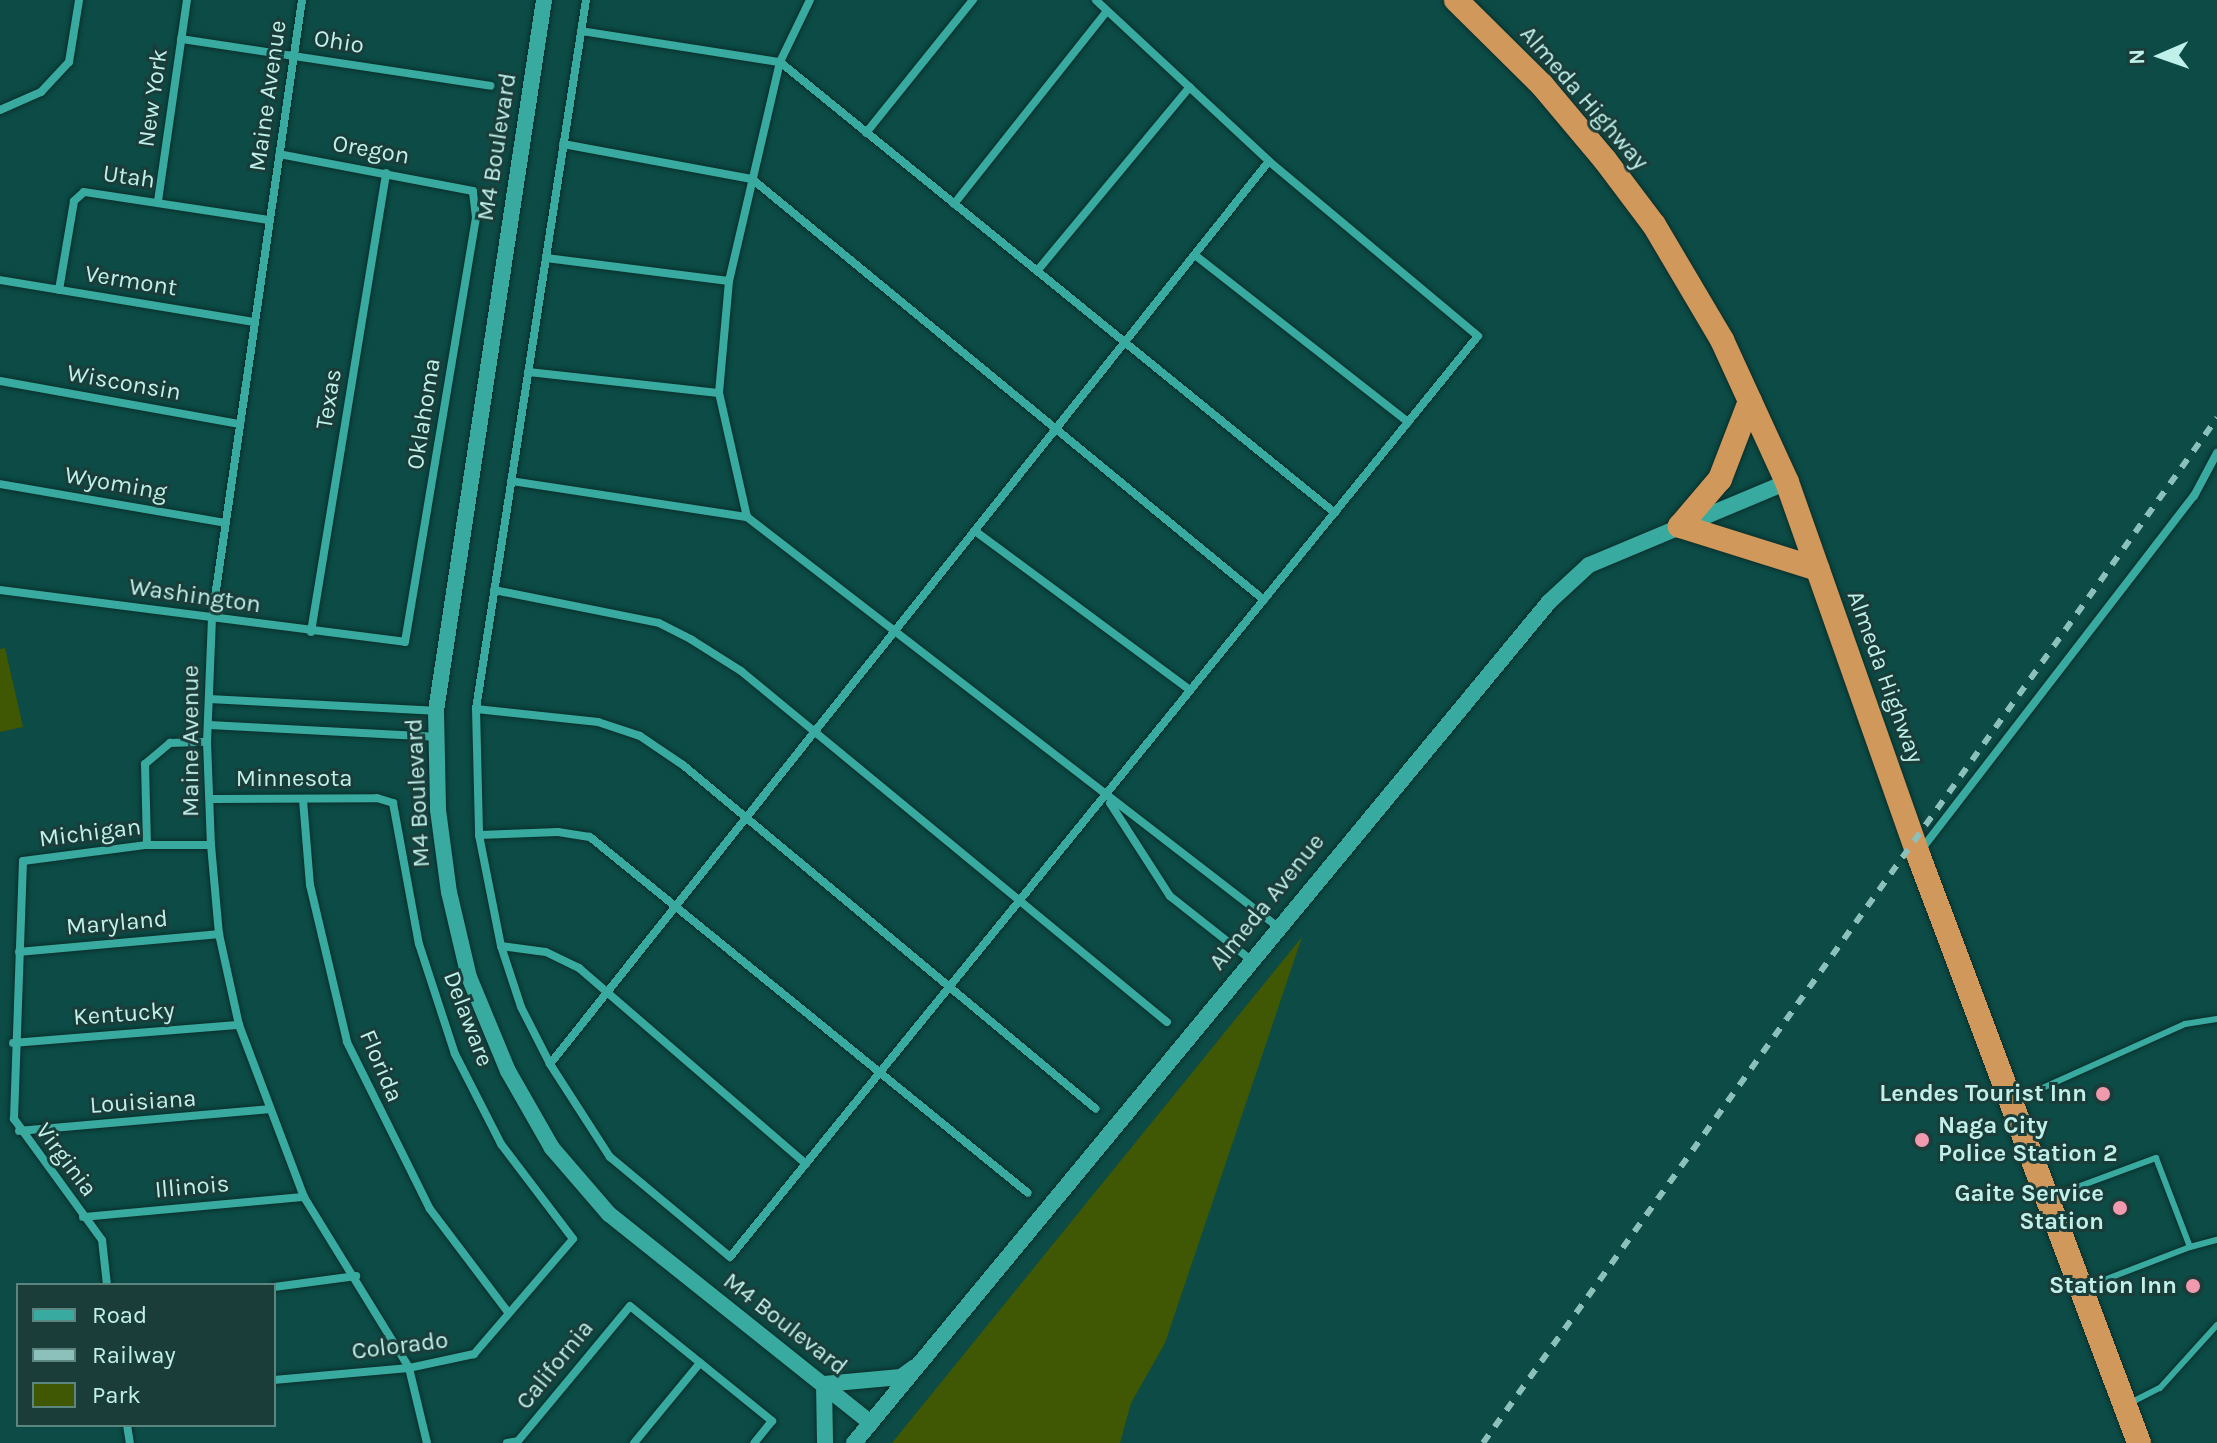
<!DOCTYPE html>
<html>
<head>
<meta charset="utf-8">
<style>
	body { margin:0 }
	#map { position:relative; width:2217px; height:1443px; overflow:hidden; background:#0c4b46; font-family:Karla,sans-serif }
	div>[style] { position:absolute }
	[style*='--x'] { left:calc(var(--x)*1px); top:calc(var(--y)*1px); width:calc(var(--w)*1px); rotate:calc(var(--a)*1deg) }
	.green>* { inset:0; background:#405803 }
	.roads { filter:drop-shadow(0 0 2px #0a2e2a) drop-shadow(0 0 2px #0a2e2a) }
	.lane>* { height:6px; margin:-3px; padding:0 3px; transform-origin:3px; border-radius:3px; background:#38aa9f }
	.street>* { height:8px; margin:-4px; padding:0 4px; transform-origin:4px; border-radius:4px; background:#38aa9f }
	.secondary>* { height:16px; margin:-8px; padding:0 8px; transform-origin:8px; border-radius:8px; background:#38aa9f }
	.highway>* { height:24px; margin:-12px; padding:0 12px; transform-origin:12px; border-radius:12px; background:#d1985b }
	.rail>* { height:6px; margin-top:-3px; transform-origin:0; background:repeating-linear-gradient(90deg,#8cc0ba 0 10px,transparent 0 20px) }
	.dots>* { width:22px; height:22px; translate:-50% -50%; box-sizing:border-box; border:4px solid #1b3d3a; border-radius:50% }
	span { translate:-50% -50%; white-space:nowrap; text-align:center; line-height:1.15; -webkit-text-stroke:6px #1b3d3a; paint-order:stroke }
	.street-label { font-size:24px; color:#c0f0ea }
	.poi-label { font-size:24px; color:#c0f0ea; font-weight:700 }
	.right { translate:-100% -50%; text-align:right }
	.left { translate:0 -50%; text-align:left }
	.legend { position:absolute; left:16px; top:1283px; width:260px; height:144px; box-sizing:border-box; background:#1b3d3a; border:2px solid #5d8580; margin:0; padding:10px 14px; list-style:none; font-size:24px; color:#c0f0ea }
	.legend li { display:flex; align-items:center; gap:16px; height:40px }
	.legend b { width:40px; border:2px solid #5d8580 }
	.north { position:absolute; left:2121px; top:16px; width:80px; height:80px; -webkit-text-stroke:6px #1b3d3a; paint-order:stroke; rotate:268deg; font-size:22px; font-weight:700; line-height:32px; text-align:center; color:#c0f0ea }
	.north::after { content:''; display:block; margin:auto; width:28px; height:36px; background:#c0f0ea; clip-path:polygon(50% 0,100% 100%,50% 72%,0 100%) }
</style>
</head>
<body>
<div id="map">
	<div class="green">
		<div style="clip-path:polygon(5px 648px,23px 727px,0 732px,0 649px)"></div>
		<div style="clip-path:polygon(1302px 937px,1165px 1343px,1131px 1403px,1120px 1443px,892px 1443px)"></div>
	</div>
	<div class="roads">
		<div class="lane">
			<div style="--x:2018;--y:1099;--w:183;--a:-24.2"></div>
			<div style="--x:2185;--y:1024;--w:32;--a:-9"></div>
			<div style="--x:2053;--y:1196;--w:110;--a:-20.3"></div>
			<div style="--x:2156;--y:1158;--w:95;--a:69.1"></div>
			<div style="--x:2190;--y:1247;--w:111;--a:159"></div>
			<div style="--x:2190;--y:1247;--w:28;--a:-15"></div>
			<div style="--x:2132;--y:1402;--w:31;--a:-27"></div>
			<div style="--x:2160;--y:1388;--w:85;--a:-47.9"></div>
		</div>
		<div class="street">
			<div style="--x:302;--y:0;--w:625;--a:98.29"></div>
			<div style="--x:212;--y:618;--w:124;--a:92.3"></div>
			<div style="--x:207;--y:742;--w:103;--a:87.8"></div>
			<div style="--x:211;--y:845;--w:89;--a:84.9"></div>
			<div style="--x:219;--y:934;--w:93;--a:77.6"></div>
			<div style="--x:239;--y:1025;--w:184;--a:69.3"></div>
			<div style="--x:304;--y:1197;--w:201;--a:58.4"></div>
			<div style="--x:409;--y:1368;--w:77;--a:76.5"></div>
			<div style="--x:586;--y:0;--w:717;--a:98.82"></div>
			<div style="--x:476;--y:709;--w:126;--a:88.6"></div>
			<div style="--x:479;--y:835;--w:113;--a:78.8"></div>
			<div style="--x:501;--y:946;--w:64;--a:71.8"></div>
			<div style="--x:521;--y:1007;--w:64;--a:63"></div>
			<div style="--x:550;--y:1064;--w:111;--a:57.2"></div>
			<div style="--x:610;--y:1157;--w:156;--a:39.8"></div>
			<div style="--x:730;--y:1257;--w:1186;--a:-50.92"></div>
			<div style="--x:1478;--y:336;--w:273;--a:-140.1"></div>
			<div style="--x:1269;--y:161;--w:236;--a:-137.1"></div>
			<div style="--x:581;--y:31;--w:201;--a:8.9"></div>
			<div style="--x:780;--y:62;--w:715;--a:39.1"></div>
			<div style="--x:181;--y:39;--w:313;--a:8.6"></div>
			<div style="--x:0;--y:110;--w:45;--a:-23.7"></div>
			<div style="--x:41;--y:92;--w:41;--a:-47"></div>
			<div style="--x:69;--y:62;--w:63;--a:-80.8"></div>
			<div style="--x:866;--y:133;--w:171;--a:-51.2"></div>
			<div style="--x:563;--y:144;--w:192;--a:10.5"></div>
			<div style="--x:752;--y:179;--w:663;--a:39.43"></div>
			<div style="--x:158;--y:201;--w:203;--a:-81.8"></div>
			<div style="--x:954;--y:204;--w:245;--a:-51.6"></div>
			<div style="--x:1195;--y:255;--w:271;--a:38.1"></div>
			<div style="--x:546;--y:258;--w:184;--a:7.2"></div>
			<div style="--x:1037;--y:271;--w:239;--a:-50.3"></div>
			<div style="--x:0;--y:280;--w:258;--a:9.4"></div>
			<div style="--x:59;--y:290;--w:90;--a:-80.4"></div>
			<div style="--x:74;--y:201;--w:13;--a:-42"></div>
			<div style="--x:84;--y:192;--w:188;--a:8.6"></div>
			<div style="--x:528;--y:372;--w:192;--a:6.3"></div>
			<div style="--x:0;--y:381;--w:244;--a:10.2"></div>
			<div style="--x:511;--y:481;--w:239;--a:8.7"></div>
			<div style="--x:747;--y:517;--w:671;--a:37.67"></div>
			<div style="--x:0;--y:484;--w:229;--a:9.8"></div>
			<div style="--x:747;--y:517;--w:127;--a:-102.7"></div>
			<div style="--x:719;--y:393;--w:112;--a:-84.9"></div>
			<div style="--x:729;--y:281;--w:225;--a:-76.9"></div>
			<div style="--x:780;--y:62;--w:69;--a:-64.2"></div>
			<div style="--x:975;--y:531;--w:267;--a:36.5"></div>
			<div style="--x:0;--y:590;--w:408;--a:7.3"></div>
			<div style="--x:405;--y:642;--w:431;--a:-80.5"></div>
			<div style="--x:476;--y:217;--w:26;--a:-97"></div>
			<div style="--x:473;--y:191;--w:197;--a:-169.2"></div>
			<div style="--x:494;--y:590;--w:168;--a:11.3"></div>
			<div style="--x:659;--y:623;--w:37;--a:27"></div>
			<div style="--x:692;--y:640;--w:58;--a:32.3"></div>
			<div style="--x:741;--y:671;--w:552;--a:39.49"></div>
			<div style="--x:311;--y:632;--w:465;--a:-80.7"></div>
			<div style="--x:209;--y:699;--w:226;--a:3"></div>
			<div style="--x:476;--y:709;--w:123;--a:6.1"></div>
			<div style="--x:598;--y:722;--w:44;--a:18.4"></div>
			<div style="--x:640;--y:736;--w:52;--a:34"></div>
			<div style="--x:683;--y:765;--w:537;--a:39.79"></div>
			<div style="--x:209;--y:725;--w:226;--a:3"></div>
			<div style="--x:212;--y:799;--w:165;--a:-0.3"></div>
			<div style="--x:377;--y:798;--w:17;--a:17"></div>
			<div style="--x:393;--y:803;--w:143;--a:79.6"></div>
			<div style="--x:419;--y:944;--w:116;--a:71.9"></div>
			<div style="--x:455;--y:1054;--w:101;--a:62.9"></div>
			<div style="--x:501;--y:1144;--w:119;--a:52.8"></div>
			<div style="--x:573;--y:1239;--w:152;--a:130.7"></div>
			<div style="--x:474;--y:1354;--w:66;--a:167.8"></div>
			<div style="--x:409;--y:1368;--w:136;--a:174.9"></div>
			<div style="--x:303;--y:800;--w:85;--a:85.3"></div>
			<div style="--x:310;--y:885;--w:161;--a:76.7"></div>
			<div style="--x:347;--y:1042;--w:186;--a:63.6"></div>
			<div style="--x:430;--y:1209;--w:129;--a:52.9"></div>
			<div style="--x:1110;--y:803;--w:111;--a:57.2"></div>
			<div style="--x:1170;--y:896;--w:103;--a:38.3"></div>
			<div style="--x:479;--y:835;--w:79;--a:-2.2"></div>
			<div style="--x:558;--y:832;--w:32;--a:9"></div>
			<div style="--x:590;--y:837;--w:564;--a:39.1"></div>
			<div style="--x:147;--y:845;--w:81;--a:-91.4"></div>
			<div style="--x:145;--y:764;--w:33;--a:-40"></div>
			<div style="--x:170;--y:743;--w:37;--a:-2"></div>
			<div style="--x:1921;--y:850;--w:447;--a:-52.4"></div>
			<div style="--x:2194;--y:496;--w:49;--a:-61.9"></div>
			<div style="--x:501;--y:946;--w:45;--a:7.6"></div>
			<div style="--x:546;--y:952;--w:37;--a:26"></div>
			<div style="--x:579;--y:968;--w:300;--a:40.8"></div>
			<div style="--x:19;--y:952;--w:201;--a:-5.1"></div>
			<div style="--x:13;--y:1043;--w:227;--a:-4.6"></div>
			<div style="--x:550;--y:1064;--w:1154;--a:-51.47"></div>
			<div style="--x:19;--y:1131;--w:252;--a:-5"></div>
			<div style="--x:83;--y:1217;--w:222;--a:-5.2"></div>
			<div style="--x:107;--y:1285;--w:45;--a:-96.3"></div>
			<div style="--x:102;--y:1240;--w:150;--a:-126"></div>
			<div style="--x:14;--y:1119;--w:258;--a:-88"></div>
			<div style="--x:23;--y:861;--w:125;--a:-7.4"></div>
			<div style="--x:147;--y:845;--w:64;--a:0"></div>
			<div style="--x:274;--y:1287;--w:83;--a:-7.6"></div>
			<div style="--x:127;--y:1425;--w:18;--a:81"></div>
			<div style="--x:507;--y:1443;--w:11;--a:-10"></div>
			<div style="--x:518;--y:1441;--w:175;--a:-50.3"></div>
			<div style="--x:630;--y:1306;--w:183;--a:39"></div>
			<div style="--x:772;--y:1421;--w:28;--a:129"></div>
			<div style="--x:634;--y:1443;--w:104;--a:-50.5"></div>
		</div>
		<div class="secondary">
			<div style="--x:544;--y:0;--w:719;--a:98.64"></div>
			<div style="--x:436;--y:711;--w:99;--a:88.8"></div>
			<div style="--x:438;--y:810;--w:83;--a:82.4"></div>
			<div style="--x:449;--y:892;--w:87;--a:76.8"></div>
			<div style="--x:469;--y:977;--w:102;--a:67.5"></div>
			<div style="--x:508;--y:1071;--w:89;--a:60.3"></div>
			<div style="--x:552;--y:1148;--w:87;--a:49.2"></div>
			<div style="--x:609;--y:1214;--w:335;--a:38.6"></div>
			<div style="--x:824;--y:1384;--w:77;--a:-5.2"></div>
			<div style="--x:901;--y:1377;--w:17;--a:-36"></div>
			<div style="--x:824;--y:1384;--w:59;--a:89"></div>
			<div style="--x:854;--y:1443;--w:1091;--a:-50.43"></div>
			<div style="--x:1549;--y:602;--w:54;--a:-42.8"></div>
			<div style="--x:1589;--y:565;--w:215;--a:-22.7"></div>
		</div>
		<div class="highway">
			<div style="--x:1456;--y:0;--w:121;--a:44.7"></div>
			<div style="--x:1542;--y:85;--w:98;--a:50"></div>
			<div style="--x:1605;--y:160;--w:81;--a:53"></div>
			<div style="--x:1654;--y:225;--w:134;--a:59.4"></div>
			<div style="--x:1722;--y:340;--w:156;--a:65.4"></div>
			<div style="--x:1787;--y:482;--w:394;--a:70.6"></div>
			<div style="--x:1918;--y:854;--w:629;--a:69.43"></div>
			<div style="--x:1750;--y:401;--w:84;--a:111"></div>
			<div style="--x:1720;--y:479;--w:62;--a:130.4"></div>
			<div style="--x:1680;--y:526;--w:144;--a:17.4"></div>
		</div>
	</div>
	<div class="rail">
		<div style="--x:1483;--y:1443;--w:1261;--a:-54.39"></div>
	</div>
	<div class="dots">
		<div style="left:2103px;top:1094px;background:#f29aad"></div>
		<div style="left:1922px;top:1140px;background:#f29aad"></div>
		<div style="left:2120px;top:1208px;background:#f29aad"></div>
		<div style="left:2193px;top:1286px;background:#f29aad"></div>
	</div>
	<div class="street-label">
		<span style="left:339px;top:42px;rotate:9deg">Ohio</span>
		<span style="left:268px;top:96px;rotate:-82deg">Maine Avenue</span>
		<span style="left:153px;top:98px;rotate:-82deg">New York</span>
		<span style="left:1584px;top:98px;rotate:49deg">Almeda Highway</span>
		<span style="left:497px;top:147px;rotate:-81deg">M4 Boulevard</span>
		<span style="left:371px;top:150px;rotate:10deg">Oregon</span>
		<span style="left:129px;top:177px;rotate:8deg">Utah</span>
		<span style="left:131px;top:281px;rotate:9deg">Vermont</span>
		<span style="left:124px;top:383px;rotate:10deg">Wisconsin</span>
		<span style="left:329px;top:399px;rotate:-81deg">Texas</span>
		<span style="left:424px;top:414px;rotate:-81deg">Oklahoma</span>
		<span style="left:116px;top:484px;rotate:10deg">Wyoming</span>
		<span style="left:195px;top:596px;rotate:8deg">Washington</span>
		<span style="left:1885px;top:677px;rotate:70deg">Almeda Highway</span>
		<span style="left:191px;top:741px;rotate:-90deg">Maine Avenue</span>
		<span style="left:294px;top:779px">Minnesota</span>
		<span style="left:418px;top:793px;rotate:-93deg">M4 Boulevard</span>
		<span style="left:90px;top:833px;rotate:-7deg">Michigan</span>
		<span style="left:1267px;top:902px;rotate:-51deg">Almeda Avenue</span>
		<span style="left:117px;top:923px;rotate:-5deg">Maryland</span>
		<span style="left:124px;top:1014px;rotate:-4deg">Kentucky</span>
		<span style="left:468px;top:1019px;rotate:69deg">Delaware</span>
		<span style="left:381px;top:1066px;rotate:67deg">Florida</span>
		<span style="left:143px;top:1102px;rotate:-4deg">Louisiana</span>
		<span style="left:66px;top:1160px;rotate:53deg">Virginia</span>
		<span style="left:192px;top:1187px;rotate:-5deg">Illinois</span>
		<span style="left:785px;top:1324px;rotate:38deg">M4 Boulevard</span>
		<span style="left:400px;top:1346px;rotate:-7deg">Colorado</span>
		<span style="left:555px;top:1365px;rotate:-51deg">California</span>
	</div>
	<div class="poi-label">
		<span class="right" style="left:2087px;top:1094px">Lendes Tourist Inn</span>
		<span class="left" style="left:1938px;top:1140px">Naga City<br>Police Station 2</span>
		<span class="right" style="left:2104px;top:1208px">Gaite Service<br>Station</span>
		<span class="right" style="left:2177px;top:1286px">Station Inn</span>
	</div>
	<ul class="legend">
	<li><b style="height:10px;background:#38aa9f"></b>Road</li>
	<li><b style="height:10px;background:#8cc0ba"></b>Railway</li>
	<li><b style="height:22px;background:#405803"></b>Park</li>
	</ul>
	<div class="north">N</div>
</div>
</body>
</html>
